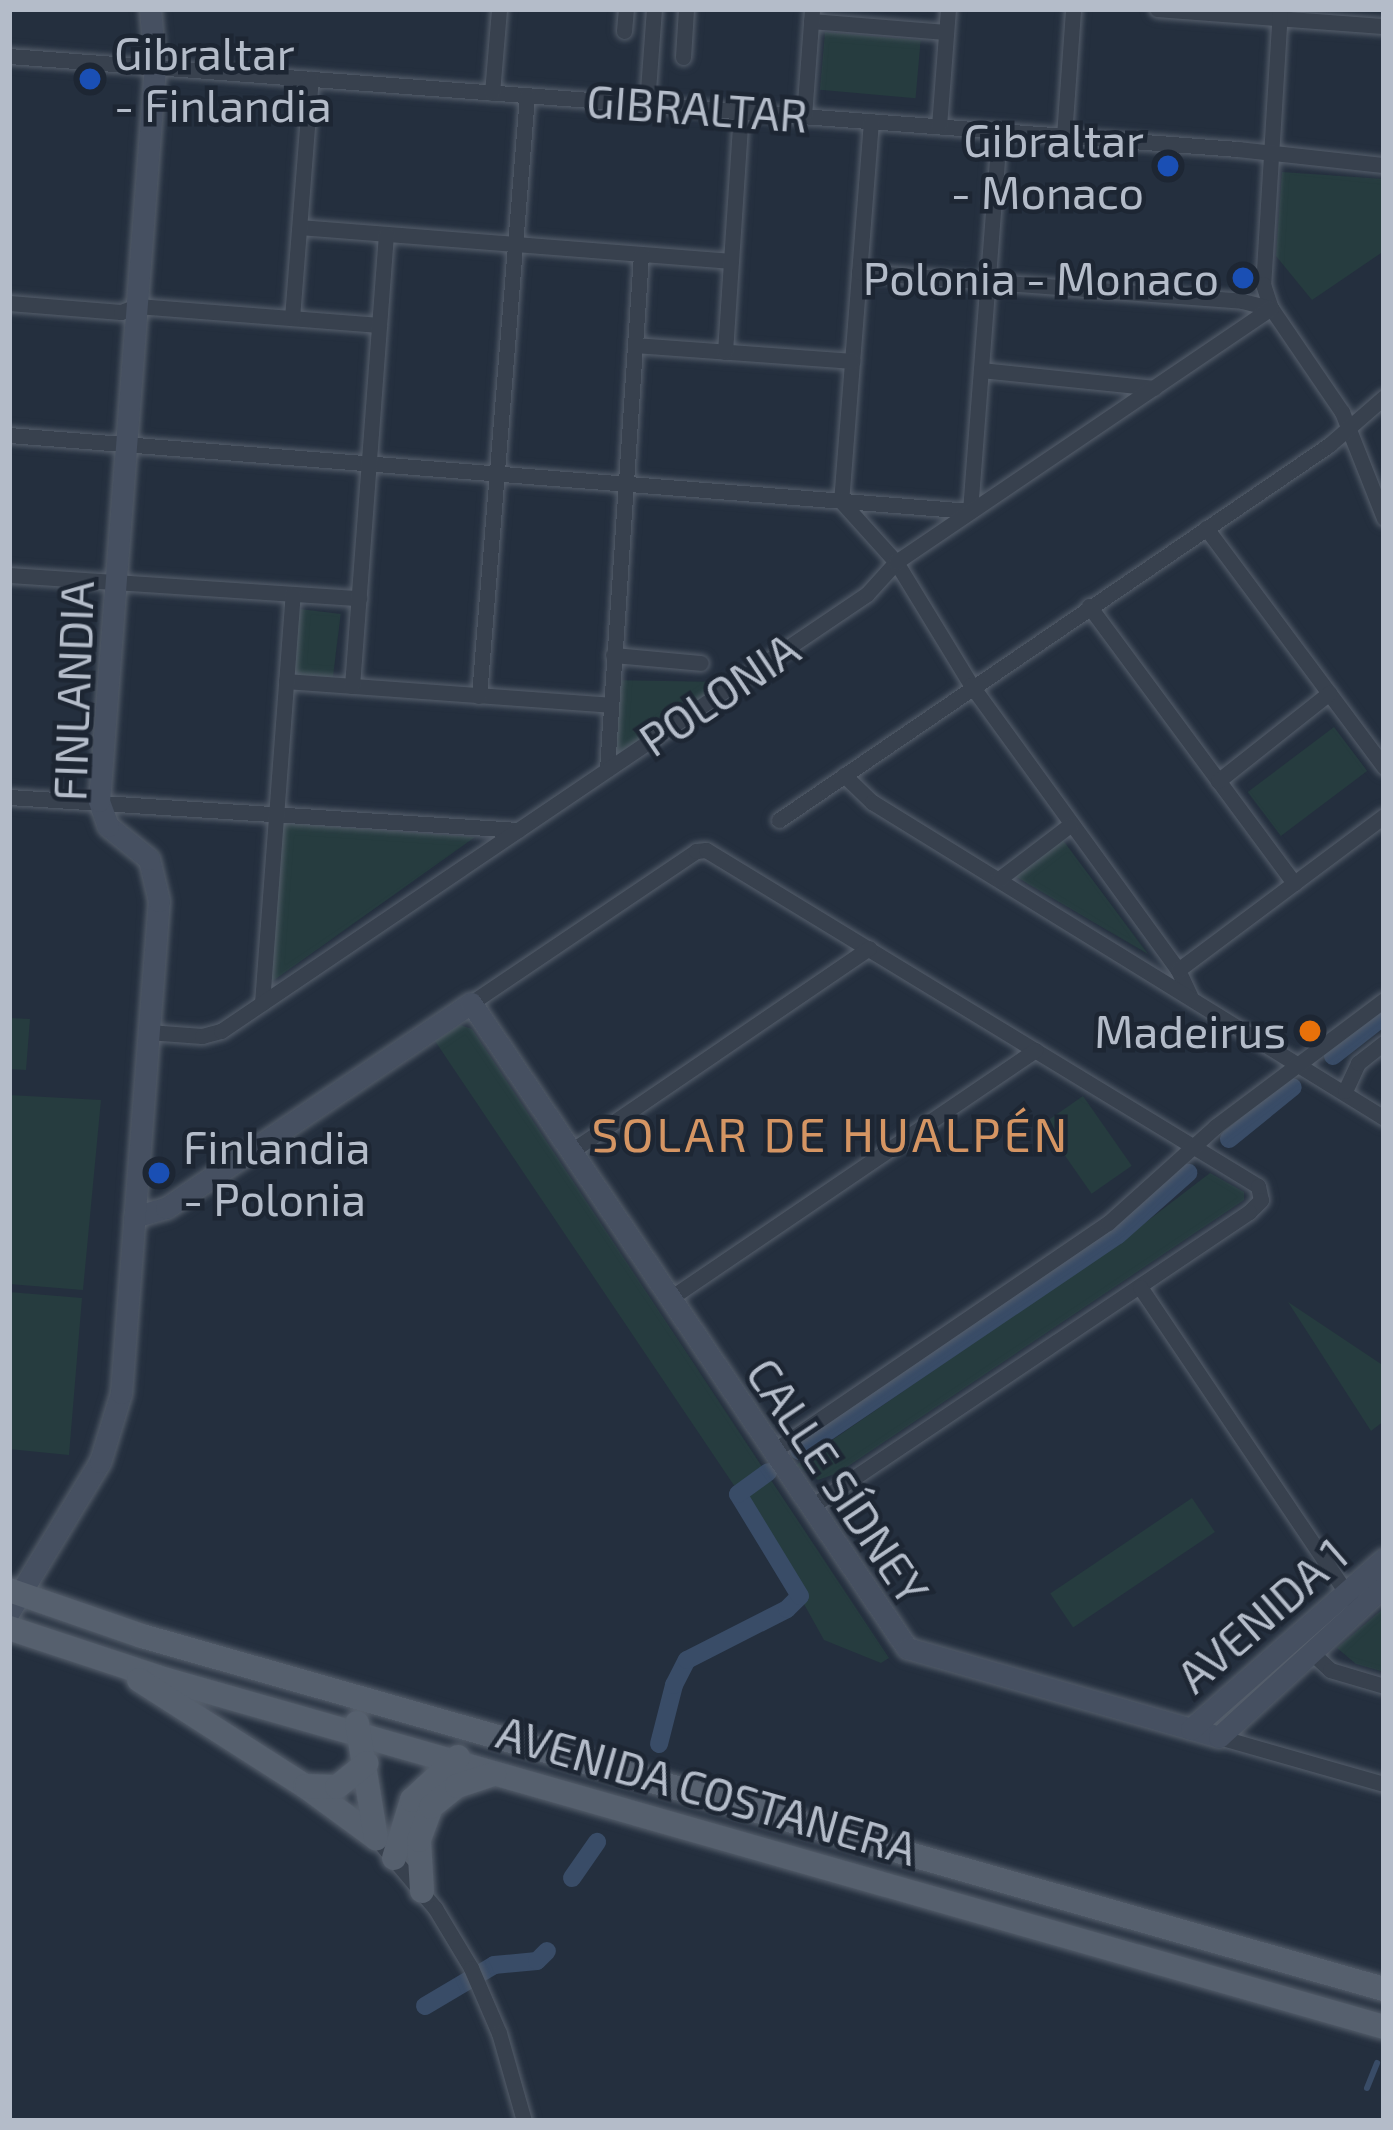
<!DOCTYPE html>
<html>
<head>
<meta charset="utf-8">
<style>
	body { margin:0 }
	#map { position:relative; width:1393px; height:2130px; overflow:hidden; background:#242f3e; font-family:"Exo 2",sans-serif }
	div>[style] { position:absolute }
	[style*='--x'] { left:calc(var(--x)*1px); top:calc(var(--y)*1px); width:calc(var(--w)*1px); rotate:calc(var(--a)*1deg) }
	.green>* { inset:0; background:#263c3f; transform-origin:0 0 }
	.stream>* { height:6px; margin:-3px; padding:0 3px; transform-origin:3px; border-radius:3px; background:#394c67 }
	.canal>* { height:18px; margin:-9px; padding:0 9px; transform-origin:9px; border-radius:9px; background:#394c67 }
	.roads { filter:drop-shadow(0 0 3px #565f6c) drop-shadow(0 0 3px #565f6c) }
	.street>* { height:15px; margin:-7.5px; padding:0 7.5px; transform-origin:7.5px; border-radius:7.5px; background:#38414e }
	.secondary>* { height:21px; margin:-10.5px; padding:0 10.5px; transform-origin:10.5px; border-radius:10.5px; background:#465061 }
	.primary>* { height:24px; margin:-12px; padding:0 12px; transform-origin:12px; border-radius:12px; background:#56606e }
	.dots>* { width:33px; height:33px; translate:-50% -50%; box-sizing:border-box; border:6px solid #1d2633; border-radius:50% }
	span { translate:-50% -50%; white-space:nowrap; text-align:center; line-height:1.15; -webkit-text-stroke:9px #1d2633; paint-order:stroke }
	.poi-label { font-size:45px; color:#b4bcc9 }
	.left { translate:0 -50%; text-align:left }
	.right { translate:-100% -50%; text-align:right }
	.street-label { font-size:45px; color:#b4bcc9 }
	.neighbourhood-label { font-size:48px; color:#d59563; letter-spacing:3px }
	.frame { position:absolute; inset:0; border:12px solid #b4bcc9; pointer-events:none }
</style>
</head>
<body>
<div id="map">
	<div class="green">
		<div style="left:825px;top:32px;width:96px;height:58px;rotate:5deg"></div>
		<div style="clip-path:polygon(1282px 172px,1384px 179px,1384px 251px,1312px 300px,1276px 256px)"></div>
		<div style="left:300px;top:609px;width:41px;height:66px;rotate:7deg"></div>
		<div style="clip-path:polygon(606px 680px,726px 682px,600px 766px)"></div>
		<div style="left:1334px;top:727px;width:55px;height:108px;rotate:53deg"></div>
		<div style="clip-path:polygon(284px 823px,475px 837px,270px 983px,278px 839px)"></div>
		<div style="clip-path:polygon(1062px 839px,1148px 954px,1013px 875px)"></div>
		<div style="clip-path:polygon(9px 1018px,30px 1019px,26px 1070px,9px 1069px)"></div>
		<div style="clip-path:polygon(460px 1025px,472px 1029px,889px 1658px,881px 1663px,824px 1640px,804px 1604px,805px 1591px,435px 1041px)"></div>
		<div style="clip-path:polygon(9px 1095px,101px 1100px,83px 1290px,9px 1284px)"></div>
		<div style="left:1083px;top:1096px;width:85px;height:49px;rotate:55deg"></div>
		<div style="clip-path:polygon(1210px 1173px,1244px 1192px,1244px 1200px,838px 1473px,818px 1480px,796px 1465px,1120px 1242px)"></div>
		<div style="clip-path:polygon(9px 1292px,82px 1298px,69px 1455px,9px 1449px)"></div>
		<div style="clip-path:polygon(1288px 1302px,1384px 1366px,1384px 1421px,1371px 1431px)"></div>
		<div style="left:1192px;top:1498px;width:41px;height:171px;rotate:56deg"></div>
		<div style="clip-path:polygon(1384px 1608px,1384px 1672px,1356px 1664px,1337px 1648px)"></div>
	</div>
	<div class="stream">
		<div style="--x:1367;--y:2088;--w:27;--a:-68"></div>
	</div>
	<div class="canal">
		<div style="--x:1333;--y:1056;--w:65;--a:-38.1"></div>
		<div style="--x:1229;--y:1139;--w:82;--a:-39.1"></div>
		<div style="--x:799;--y:1451;--w:385;--a:-34.1"></div>
		<div style="--x:1118;--y:1235;--w:94;--a:-41.5"></div>
		<div style="--x:659;--y:1744;--w:61;--a:-75.7"></div>
		<div style="--x:674;--y:1685;--w:28;--a:-63"></div>
		<div style="--x:687;--y:1660;--w:112;--a:-27"></div>
		<div style="--x:787;--y:1609;--w:18;--a:-45"></div>
		<div style="--x:800;--y:1596;--w:119;--a:-121.3"></div>
		<div style="--x:738;--y:1494;--w:37;--a:-36"></div>
		<div style="--x:572;--y:1878;--w:44;--a:-55.2"></div>
		<div style="--x:425;--y:2006;--w:80;--a:-30.7"></div>
		<div style="--x:494;--y:1965;--w:43;--a:-5.3"></div>
		<div style="--x:537;--y:1961;--w:14;--a:-45"></div>
	</div>
	<div class="roads">
		<div class="street">
			<div style="--x:1157;--y:9;--w:228;--a:4.3"></div>
			<div style="--x:1280;--y:9;--w:276;--a:93.5"></div>
			<div style="--x:1263;--y:284;--w:25;--a:72"></div>
			<div style="--x:1271;--y:308;--w:126;--a:55.7"></div>
			<div style="--x:1342;--y:412;--w:114;--a:68.4"></div>
			<div style="--x:811;--y:21;--w:135;--a:4.7"></div>
			<div style="--x:624;--y:31;--w:22;--a:-85"></div>
			<div style="--x:9;--y:56;--w:1233;--a:4.33"></div>
			<div style="--x:1238;--y:149;--w:147;--a:6.3"></div>
			<div style="--x:683;--y:57;--w:48;--a:-86.4"></div>
			<div style="--x:492;--y:93;--w:84;--a:-85.2"></div>
			<div style="--x:647;--y:104;--w:95;--a:-85.8"></div>
			<div style="--x:804;--y:116;--w:107;--a:-85.7"></div>
			<div style="--x:871;--y:121;--w:381;--a:94.5"></div>
			<div style="--x:841;--y:501;--w:82;--a:48"></div>
			<div style="--x:896;--y:562;--w:144;--a:58.6"></div>
			<div style="--x:971;--y:685;--w:352;--a:54"></div>
			<div style="--x:1178;--y:970;--w:29;--a:65"></div>
			<div style="--x:939;--y:126;--w:117;--a:-85.6"></div>
			<div style="--x:1064;--y:136;--w:127;--a:-85.9"></div>
			<div style="--x:300;--y:227;--w:432;--a:4.5"></div>
			<div style="--x:859;--y:272;--w:384;--a:4.3"></div>
			<div style="--x:1242;--y:301;--w:30;--a:14"></div>
			<div style="--x:9;--y:303;--w:112;--a:4.6"></div>
			<div style="--x:121;--y:312;--w:17;--a:-21"></div>
			<div style="--x:137;--y:306;--w:243;--a:4.5"></div>
			<div style="--x:292;--y:318;--w:240;--a:-85.5"></div>
			<div style="--x:635;--y:345;--w:218;--a:4.2"></div>
			<div style="--x:725;--y:352;--w:242;--a:-86.2"></div>
			<div style="--x:981;--y:370;--w:174;--a:5.9"></div>
			<div style="--x:9;--y:435;--w:964;--a:4.52"></div>
			<div style="--x:970;--y:511;--w:381;--a:-85.6"></div>
			<div style="--x:1206;--y:528;--w:298;--a:53.3"></div>
			<div style="--x:9;--y:575;--w:351;--a:3.8"></div>
			<div style="--x:1089;--y:606;--w:345;--a:53.5"></div>
			<div style="--x:613;--y:655;--w:88;--a:5.2"></div>
			<div style="--x:286;--y:681;--w:324;--a:4.2"></div>
			<div style="--x:352;--y:686;--w:453;--a:-85.7"></div>
			<div style="--x:479;--y:696;--w:603;--a:-85.43"></div>
			<div style="--x:607;--y:769;--w:516;--a:-86.22"></div>
			<div style="--x:844;--y:775;--w:39;--a:44"></div>
			<div style="--x:872;--y:802;--w:602;--a:31.68"></div>
			<div style="--x:1218;--y:781;--w:142;--a:-38.4"></div>
			<div style="--x:9;--y:797;--w:510;--a:3.71"></div>
			<div style="--x:779;--y:820;--w:666;--a:-34.29"></div>
			<div style="--x:1329;--y:445;--w:73;--a:-41.1"></div>
			<div style="--x:999;--y:879;--w:89;--a:-37.3"></div>
			<div style="--x:1178;--y:970;--w:257;--a:-36.8"></div>
			<div style="--x:262;--y:1003;--w:410;--a:-85.7"></div>
			<div style="--x:471;--y:1003;--w:272;--a:-34"></div>
			<div style="--x:696;--y:851;--w:10;--a:-6"></div>
			<div style="--x:706;--y:850;--w:646;--a:31.33"></div>
			<div style="--x:1258;--y:1186;--w:14;--a:78"></div>
			<div style="--x:1261;--y:1200;--w:17;--a:135"></div>
			<div style="--x:1249;--y:1212;--w:530;--a:146.07"></div>
			<div style="--x:148;--y:1032;--w:54;--a:4.2"></div>
			<div style="--x:202;--y:1036;--w:20;--a:-15"></div>
			<div style="--x:221;--y:1031;--w:780;--a:-34.08"></div>
			<div style="--x:867;--y:594;--w:43;--a:-47.8"></div>
			<div style="--x:896;--y:562;--w:453;--a:-34.1"></div>
			<div style="--x:1345;--y:1091;--w:31;--a:-65"></div>
			<div style="--x:1358;--y:1063;--w:33;--a:-38"></div>
			<div style="--x:570;--y:1152;--w:362;--a:-34.3"></div>
			<div style="--x:1140;--y:1287;--w:375;--a:56"></div>
			<div style="--x:669;--y:1299;--w:443;--a:-34.2"></div>
			<div style="--x:772;--y:1452;--w:407;--a:-34.3"></div>
			<div style="--x:1108;--y:1223;--w:145;--a:-41.9"></div>
			<div style="--x:1216;--y:1126;--w:210;--a:-36.9"></div>
			<div style="--x:1311;--y:1652;--w:26;--a:43"></div>
			<div style="--x:1330;--y:1670;--w:56;--a:16.5"></div>
			<div style="--x:1219;--y:1737;--w:172;--a:15.9"></div>
			<div style="--x:376;--y:1838;--w:92;--a:49.9"></div>
			<div style="--x:435;--y:1908;--w:70;--a:59"></div>
			<div style="--x:471;--y:1968;--w:71;--a:66.7"></div>
			<div style="--x:499;--y:2033;--w:91;--a:74.1"></div>
		</div>
		<div class="secondary">
			<div style="--x:134;--y:1217;--w:33;--a:-16"></div>
			<div style="--x:166;--y:1208;--w:367;--a:-33.9"></div>
			<div style="--x:471;--y:1003;--w:779;--a:55.94"></div>
			<div style="--x:907;--y:1648;--w:324;--a:15.9"></div>
			<div style="--x:1219;--y:1737;--w:224;--a:-42.5"></div>
			<div style="--x:9;--y:1612;--w:175;--a:-58.8"></div>
			<div style="--x:100;--y:1462;--w:72;--a:-73.1"></div>
			<div style="--x:121;--y:1393;--w:493;--a:-85.6"></div>
			<div style="--x:159;--y:901;--w:43;--a:-103.4"></div>
			<div style="--x:149;--y:859;--w:53;--a:-141.2"></div>
			<div style="--x:108;--y:826;--w:27;--a:-110"></div>
			<div style="--x:99;--y:801;--w:736;--a:-85.64"></div>
			<div style="--x:155;--y:67;--w:58;--a:-94.9"></div>
			<div style="--x:1191;--y:1729;--w:257;--a:-41.4"></div>
		</div>
		<div class="primary">
			<div style="--x:9;--y:1590;--w:141;--a:19.1"></div>
			<div style="--x:142;--y:1636;--w:1291;--a:15.87"></div>
			<div style="--x:9;--y:1628;--w:156;--a:18.3"></div>
			<div style="--x:157;--y:1677;--w:1276;--a:15.92"></div>
			<div style="--x:139;--y:1680;--w:197;--a:32.6"></div>
			<div style="--x:305;--y:1786;--w:88;--a:36.2"></div>
			<div style="--x:357;--y:1723;--w:117;--a:80.6"></div>
			<div style="--x:307;--y:1786;--w:30;--a:2"></div>
			<div style="--x:337;--y:1787;--w:38;--a:-39"></div>
			<div style="--x:394;--y:1858;--w:61;--a:-72.8"></div>
			<div style="--x:412;--y:1800;--w:63;--a:-43.1"></div>
			<div style="--x:422;--y:1891;--w:51;--a:-93.4"></div>
			<div style="--x:419;--y:1840;--w:35;--a:-70"></div>
			<div style="--x:431;--y:1807;--w:33;--a:-39"></div>
			<div style="--x:457;--y:1786;--w:39;--a:-18"></div>
		</div>
	</div>
	<div class="dots">
		<div style="left:90px;top:79px;background:#1a4fb4"></div>
		<div style="left:1168px;top:166px;background:#1a4fb4"></div>
		<div style="left:1243px;top:278px;background:#1a4fb4"></div>
		<div style="left:1310px;top:1031px;background:#e8710a"></div>
		<div style="left:159px;top:1173px;background:#1a4fb4"></div>
	</div>
	<div class="poi-label">
		<span class="left" style="left:114px;top:79px">Gibraltar<br>- Finlandia</span>
		<span class="right" style="left:1144px;top:166px">Gibraltar<br>- Monaco</span>
		<span class="right" style="left:1219px;top:278px">Polonia - Monaco</span>
		<span class="right" style="left:1286px;top:1031px">Madeirus</span>
		<span class="left" style="left:183px;top:1173px">Finlandia<br>- Polonia</span>
	</div>
	<div class="street-label">
		<span style="left:697px;top:108px;rotate:4deg">GIBRALTAR</span>
		<span style="left:73px;top:691px;rotate:-88deg">FINLANDIA</span>
		<span style="left:719px;top:694px;rotate:-34deg">POLONIA</span>
		<span style="left:838px;top:1481px;rotate:56deg">CALLE SÍDNEY</span>
		<span style="left:1262px;top:1615px;rotate:-41deg">AVENIDA 1</span>
		<span style="left:707px;top:1790px;rotate:16deg">AVENIDA COSTANERA</span>
	</div>
	<div class="neighbourhood-label">
		<span style="left:831px;top:1134px">SOLAR DE HUALPÉN</span>
	</div>
	<div class="frame"></div>
</div>
</body>
</html>
